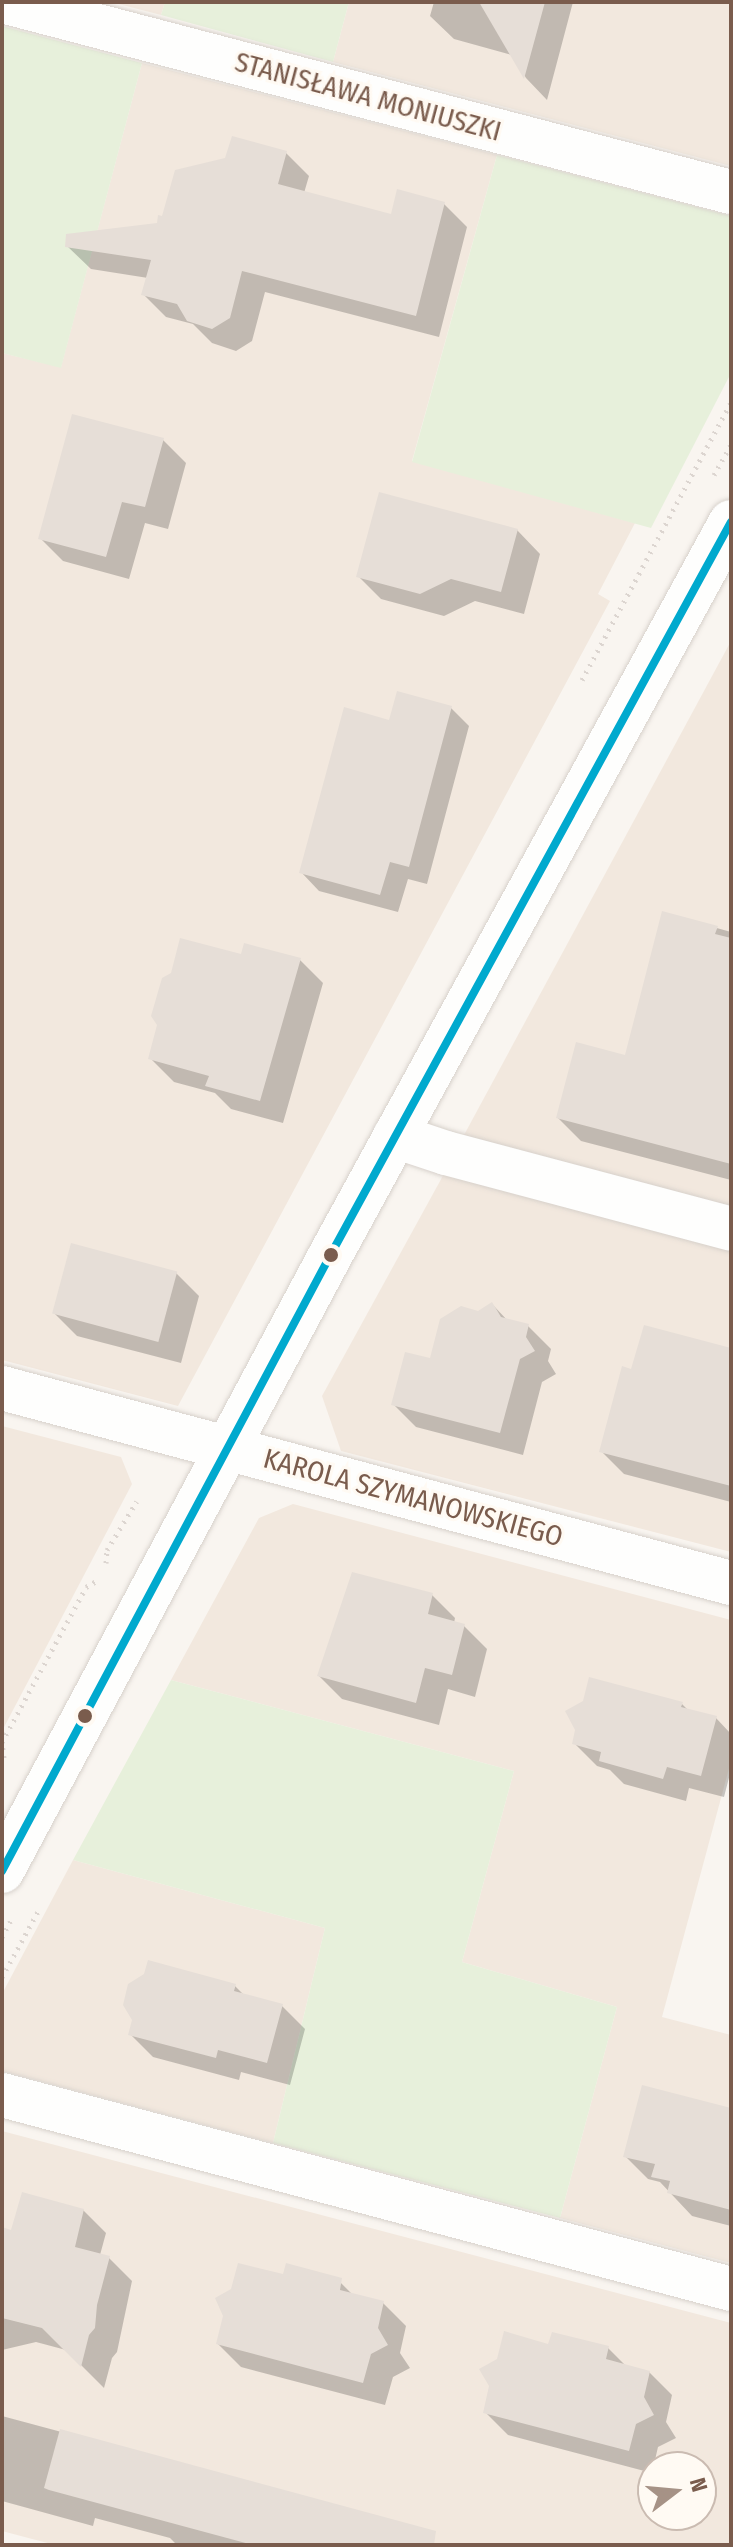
<!DOCTYPE html>
<html>
<head>
<meta charset="utf-8">
<style>
	body { margin:0 }
	#map { position:relative; width:733px; height:2547px; overflow:hidden; background:#f9f5f0; font-family:"Fira Sans Condensed",sans-serif }
	div>[style] { position:absolute }
	[style*='--x'] { left:calc(var(--x)*1px); top:calc(var(--y)*1px); width:calc(var(--w)*1px); rotate:calc(var(--a)*1deg) }
	.residential>* { inset:0; background:#f2e8de }
	.green>* { inset:0; background:#e7f0db }
	.shadow>* { inset:0; background:#0003 }
	.building>* { inset:0; background:#e6ded7; transform-origin:0 0 }
	.path>* { height:5px; margin-top:-2.5px; transform-origin:0; background:repeating-linear-gradient(90deg,#dcd5d0 0 2px,transparent 0 8px) }
	.roads { filter:drop-shadow(0 0 2px #d7d1cb) drop-shadow(0 0 2px #d7d1cb) }
	.minor>* { height:44px; margin:-22px; padding:0 22px; transform-origin:22px; border-radius:22px; background:#fefefd }
	.bus-1>* { height:8px; margin:-4px; padding:0 4px; transform-origin:4px; border-radius:4px; background:#00a9ce }
	.dots>* { width:22px; height:22px; translate:-50% -50%; box-sizing:border-box; border:4px solid #fffaf3; border-radius:50% }
	span { translate:-50% -50%; white-space:nowrap; text-align:center; line-height:1.15; -webkit-text-stroke:6px #fffaf3; paint-order:stroke }
	.street-label { font-size:28px; color:#7a5c4d }
	.frame { position:absolute; inset:0; border:4px solid #7a5c4d; pointer-events:none }
	.north { position:absolute; left:637px; top:2451px; width:80px; height:80px; box-sizing:border-box; background:#fffaf3; border:2px solid #cabbb1; border-radius:50%; rotate:74deg; font-size:22px; font-weight:700; line-height:32px; text-align:center; color:#7a5c4d }
	.north::after { content:''; display:block; margin:auto; width:28px; height:36px; background:#a69286; clip-path:polygon(50% 0,100% 100%,50% 72%,0 100%) }
</style>
</head>
<body>
<div id="map">
	<div class="residential">
		<div style="clip-path:polygon(111px 2px,165px 2px,161px 15px)"></div>
		<div style="clip-path:polygon(349px 2px,731px 2px,731px 166px,333px 62px)"></div>
		<div style="clip-path:polygon(142px 63px,497px 155px,412px 461px,635px 523px,598px 594px,610px 601px,178px 1406px,2px 1360px,2px 353px,61px 367px)"></div>
		<div style="clip-path:polygon(731px 641px,731px 1206px,464px 1135px)"></div>
		<div style="clip-path:polygon(445px 1172px,731px 1249px,731px 1552px,341px 1451px,322px 1396px)"></div>
		<div style="clip-path:polygon(2px 1426px,121px 1457px,132px 1484px,2px 1731px)"></div>
		<div style="clip-path:polygon(293px 1504px,731px 1620px,731px 1761px,662px 2017px,731px 2035px,731px 2263px,560px 2218px,617px 2007px,462px 1962px,514px 1771px,171px 1680px,259px 1518px)"></div>
		<div style="clip-path:polygon(73px 1860px,325px 1928px,273px 2143px,2px 2071px,2px 1994px)"></div>
		<div style="clip-path:polygon(evenodd,2px 2131px,731px 2323px,731px 2545px,55px 2545px,2px 2531px,2px 2131px,653px 2467px,701px 2467px,701px 2515px,653px 2515px,653px 2467px)"></div>
	</div>
	<div class="green">
		<div style="clip-path:polygon(165px 2px,349px 2px,333px 62px,161px 15px)"></div>
		<div style="clip-path:polygon(2px 26px,142px 63px,61px 368px,2px 353px)"></div>
		<div style="clip-path:polygon(497px 155px,731px 216px,731px 373px,651px 528px,412px 462px)"></div>
		<div style="clip-path:polygon(171px 1680px,514px 1771px,462px 1962px,617px 2007px,560px 2218px,273px 2143px,325px 1928px,73px 1860px)"></div>
	</div>
	<div class="shadow">
		<div style="clip-path:polygon(434px 2px,573px 2px,547px 100px,526px 78px,512px 55px,454px 39px,430px 16px)"></div>
		<div style="clip-path:polygon(286px 153px,309px 176px,304px 193px,392px 216px,444px 204px,467px 227px,439px 337px,265px 292px,252px 341px,236px 351px,212px 343px,193px 324px,166px 317px,143px 294px,148px 278px,91px 269px,67px 246px,158px 224px)"></div>
		<div style="clip-path:polygon(163px 440px,186px 463px,168px 529px,145px 523px,129px 579px,63px 561px,40px 538px)"></div>
		<div style="clip-path:polygon(517px 530px,540px 554px,524px 614px,475px 601px,444px 616px,381px 599px,358px 576px)"></div>
		<div style="clip-path:polygon(451px 708px,469px 726px,427px 884px,408px 879px,398px 912px,319px 891px,301px 872px,391px 722px)"></div>
		<div style="clip-path:polygon(663px 913px,731px 932px,731px 1180px,581px 1141px,558px 1118px,627px 1058px)"></div>
		<div style="clip-path:polygon(242px 956px,300px 960px,323px 983px,283px 1123px,231px 1109px,215px 1093px,174px 1082px,151px 1059px,172px 974px)"></div>
		<div style="clip-path:polygon(176px 1273px,199px 1296px,181px 1363px,77px 1336px,54px 1313px)"></div>
		<div style="clip-path:polygon(492px 1304px,508px 1321px,528px 1326px,551px 1349px,548px 1361px,556px 1374px,542px 1382px,523px 1455px,416px 1427px,393px 1404px,479px 1313px)"></div>
		<div style="clip-path:polygon(731px 1350px,731px 1502px,624px 1474px,601px 1451px,633px 1372px)"></div>
		<div style="clip-path:polygon(432px 1595px,455px 1618px,454px 1623px,464px 1626px,487px 1649px,475px 1697px,448px 1689px,439px 1725px,342px 1699px,319px 1676px)"></div>
		<div style="clip-path:polygon(682px 1704px,689px 1711px,716px 1718px,731px 1734px,731px 1770px,724px 1797px,689px 1788px,686px 1801px,624px 1784px,610px 1770px,597px 1766px,574px 1743px)"></div>
		<div style="clip-path:polygon(235px 1986px,245px 1996px,282px 2006px,305px 2029px,290px 2085px,241px 2072px,239px 2080px,153px 2057px,130px 2034px,134px 2019px)"></div>
		<div style="clip-path:polygon(731px 2110px,731px 2226px,692px 2216px,660px 2182px,648px 2179px,625px 2156px)"></div>
		<div style="clip-path:polygon(83px 2210px,106px 2233px,100px 2255px,109px 2258px,132px 2281px,117px 2352px,112px 2358px,104px 2388px,66px 2350px,36px 2342px,2px 2350px,2px 2230px,13px 2232px)"></div>
		<div style="clip-path:polygon(284px 2277px,337px 2279px,354px 2296px,383px 2303px,406px 2326px,400px 2353px,410px 2368px,393px 2377px,385px 2405px,241px 2367px,218px 2344px)"></div>
		<div style="clip-path:polygon(550px 2346px,608px 2348px,626px 2366px,649px 2372px,672px 2395px,666px 2422px,676px 2438px,658px 2447px,652px 2473px,508px 2435px,485px 2412px)"></div>
		<div style="clip-path:polygon(2px 2416px,408px 2525px,427px 2545px,177px 2545px,170px 2538px,95px 2518px,93px 2526px,2px 2501px)"></div>
	</div>
	<div class="building">
		<div style="clip-path:polygon(479px 2px,545px 2px,524px 79px)"></div>
		<div style="clip-path:polygon(232px 136px,287px 151px,278px 184px,391px 214px,397px 189px,445px 202px,416px 316px,242px 271px,230px 318px,212px 329px,187px 321px,177px 304px,141px 295px,151px 260px,65px 247px,66px 234px,157px 223px,158px 215px,162px 216px,175px 170px,225px 158px)"></div>
		<div style="clip-path:polygon(72px 414px,164px 438px,145px 507px,122px 502px,106px 557px,38px 539px)"></div>
		<div style="clip-path:polygon(379px 492px,518px 529px,501px 592px,451px 579px,420px 594px,356px 577px)"></div>
		<div style="clip-path:polygon(397px 691px,452px 706px,409px 867px,390px 862px,380px 895px,299px 873px,344px 707px,389px 720px)"></div>
		<div style="clip-path:polygon(662px 911px,718px 926px,715px 934px,731px 938px,731px 1164px,556px 1118px,576px 1042px,625px 1055px)"></div>
		<div style="clip-path:polygon(180px 938px,241px 954px,244px 943px,301px 958px,260px 1101px,205px 1086px,209px 1076px,148px 1059px,157px 1025px,151px 1016px,162px 978px,171px 973px)"></div>
		<div style="left:71px;top:1243px;width:110px;height:73px;rotate:15deg"></div>
		<div style="clip-path:polygon(492px 1302px,501px 1317px,529px 1324px,526px 1337px,535px 1351px,520px 1359px,500px 1433px,391px 1405px,405px 1352px,430px 1358px,440px 1319px,461px 1306px,478px 1311px)"></div>
		<div style="clip-path:polygon(644px 1325px,731px 1348px,731px 1486px,599px 1452px,622px 1366px,631px 1369px)"></div>
		<div style="clip-path:polygon(352px 1572px,433px 1593px,428px 1614px,465px 1624px,452px 1675px,425px 1668px,416px 1703px,317px 1676px)"></div>
		<div style="clip-path:polygon(589px 1677px,683px 1702px,681px 1707px,717px 1716px,701px 1776px,667px 1767px,663px 1779px,599px 1761px,601px 1752px,572px 1744px,575px 1730px,565px 1711px,583px 1701px)"></div>
		<div style="clip-path:polygon(148px 1960px,236px 1984px,234px 1991px,283px 2004px,267px 2063px,218px 2050px,216px 2058px,128px 2035px,132px 2020px,123px 2005px,128px 1984px,144px 1974px)"></div>
		<div style="clip-path:polygon(642px 2085px,731px 2108px,731px 2210px,667px 2193px,670px 2181px,651px 2177px,655px 2164px,623px 2157px)"></div>
		<div style="clip-path:polygon(22px 2192px,84px 2209px,75px 2247px,110px 2256px,97px 2305px,95px 2328px,89px 2335px,81px 2367px,42px 2328px,2px 2318px,2px 2227px,11px 2230px)"></div>
		<div style="clip-path:polygon(238px 2263px,283px 2274px,286px 2263px,342px 2278px,340px 2290px,384px 2301px,378px 2328px,388px 2345px,371px 2354px,363px 2383px,216px 2344px,223px 2316px,215px 2298px,231px 2289px)"></div>
		<div style="clip-path:polygon(504px 2331px,548px 2344px,552px 2332px,609px 2346px,606px 2359px,650px 2371px,644px 2397px,654px 2415px,636px 2424px,629px 2451px,483px 2413px,489px 2386px,479px 2369px,497px 2359px)"></div>
		<div style="clip-path:polygon(60px 2429px,436px 2531px,434px 2545px,253px 2545px,49px 2490px,44px 2488px)"></div>
	</div>
	<div class="path">
		<div style="--x:714;--y:475;--w:35;--a:-61"></div>
		<div style="--x:582;--y:680;--w:315;--a:-61.8"></div>
		<div style="--x:106;--y:1563;--w:13;--a:-86"></div>
		<div style="--x:107;--y:1550;--w:57;--a:-58.5"></div>
		<div style="--x:4;--y:1758;--w:16;--a:-97"></div>
		<div style="--x:2;--y:1742;--w:176;--a:-61.5"></div>
		<div style="--x:86;--y:1587;--w:14;--a:-30"></div>
		<div style="--x:2;--y:1937;--w:19;--a:-62"></div>
		<div style="--x:2;--y:1977;--w:79;--a:-61.2"></div>
	</div>
	<div class="roads">
		<div class="minor">
			<div style="--x:6;--y:2;--w:749;--a:14.69"></div>
			<div style="--x:395;--y:1136;--w:54;--a:18.4"></div>
			<div style="--x:446;--y:1153;--w:295;--a:14.9"></div>
			<div style="--x:2;--y:1388;--w:755;--a:14.98"></div>
			<div style="--x:2;--y:1871;--w:699;--a:-61.93"></div>
			<div style="--x:331;--y:1254;--w:834;--a:-61.35"></div>
			<div style="--x:2;--y:2095;--w:754;--a:14.9"></div>
		</div>
	</div>
	<div class="bus-1">
		<div style="--x:2;--y:1871;--w:699;--a:-61.93"></div>
		<div style="--x:331;--y:1254;--w:834;--a:-61.35"></div>
	</div>
	<div class="dots">
		<div style="left:331px;top:1255px;background:#7a5c4d"></div>
		<div style="left:85px;top:1716px;background:#7a5c4d"></div>
	</div>
	<div class="street-label">
		<span style="left:368px;top:97px;rotate:15deg">STANISŁAWA MONIUSZKI</span>
		<span style="left:413px;top:1498px;rotate:15deg">KAROLA SZYMANOWSKIEGO</span>
	</div>
	<div class="frame"></div>
	<div class="north">N</div>
</div>
</body>
</html>
